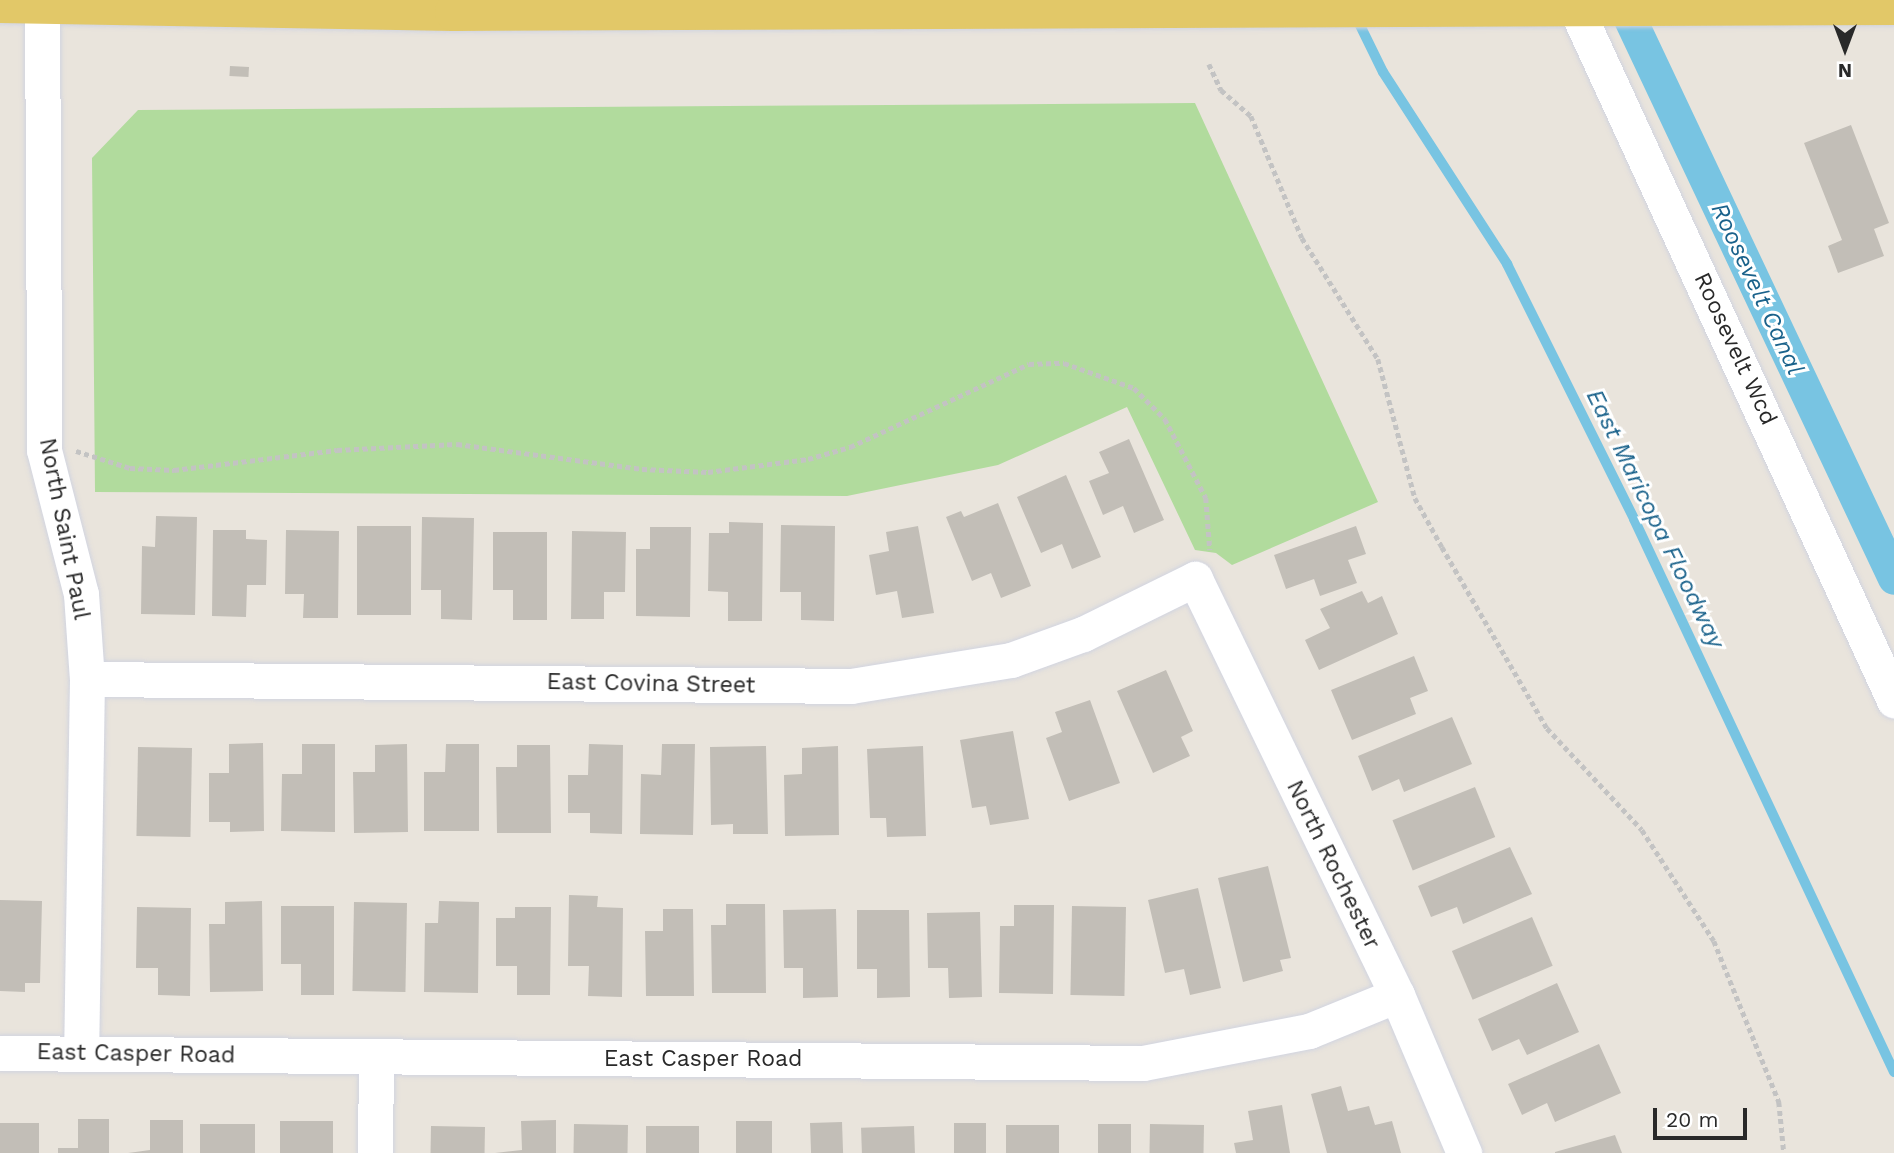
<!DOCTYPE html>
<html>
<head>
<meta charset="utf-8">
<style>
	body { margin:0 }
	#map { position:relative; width:1894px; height:1153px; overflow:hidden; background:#e9e4dc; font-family:"Work Sans",sans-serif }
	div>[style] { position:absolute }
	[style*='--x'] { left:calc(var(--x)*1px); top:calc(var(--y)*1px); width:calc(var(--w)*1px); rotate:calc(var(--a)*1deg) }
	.green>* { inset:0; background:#b1db9d }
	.stream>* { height:10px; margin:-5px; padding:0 5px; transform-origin:5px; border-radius:5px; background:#78c4e2 }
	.canal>* { height:33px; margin:-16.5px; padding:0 16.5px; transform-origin:16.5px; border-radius:16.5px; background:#78c4e2 }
	.building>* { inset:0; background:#c2beb7; transform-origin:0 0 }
	.path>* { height:4.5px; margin-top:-2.25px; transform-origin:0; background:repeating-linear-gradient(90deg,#c3c3c3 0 5px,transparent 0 8.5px) }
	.roads { filter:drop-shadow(0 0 2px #d1d4e0) drop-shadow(0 0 2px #d1d4e0) }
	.minor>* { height:35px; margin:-17.5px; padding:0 17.5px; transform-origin:17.5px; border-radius:17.5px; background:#fff }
	.major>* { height:38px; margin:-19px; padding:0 19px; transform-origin:19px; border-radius:19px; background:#e2c868 }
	span { translate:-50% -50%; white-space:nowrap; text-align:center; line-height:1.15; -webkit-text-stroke:6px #fff; paint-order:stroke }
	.street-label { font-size:23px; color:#292929 }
	.water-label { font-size:24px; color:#1a628b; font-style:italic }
	.north { position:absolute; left:1810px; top:14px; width:70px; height:70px; -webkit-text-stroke:5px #fff; paint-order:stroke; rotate:180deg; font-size:19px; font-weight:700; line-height:28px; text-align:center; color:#292929 }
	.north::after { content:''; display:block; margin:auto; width:24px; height:32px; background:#292929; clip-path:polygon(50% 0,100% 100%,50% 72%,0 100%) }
	.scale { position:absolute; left:1653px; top:1108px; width:94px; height:32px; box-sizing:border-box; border:4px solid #292929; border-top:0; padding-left:9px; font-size:21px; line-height:24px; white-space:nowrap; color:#292929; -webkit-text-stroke:5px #fff; paint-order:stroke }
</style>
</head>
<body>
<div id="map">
	<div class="green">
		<div style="clip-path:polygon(1195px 103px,1378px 502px,1232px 565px,1216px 553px,1195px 550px,1127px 407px,998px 465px,847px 496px,95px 492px,92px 158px,138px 110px)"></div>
	</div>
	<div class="stream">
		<div style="--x:1356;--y:17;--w:61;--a:63.9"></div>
		<div style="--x:1383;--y:72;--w:229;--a:57.1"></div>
		<div style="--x:1507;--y:264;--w:285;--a:63.5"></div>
		<div style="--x:1634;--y:519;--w:611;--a:64.82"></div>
	</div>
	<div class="canal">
		<div style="--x:1621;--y:0;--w:639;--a:64.72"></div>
	</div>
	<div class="building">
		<div style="left:230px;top:66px;width:19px;height:10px;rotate:3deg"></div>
		<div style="clip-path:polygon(1851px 125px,1889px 223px,1874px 229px,1884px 256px,1838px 273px,1828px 246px,1842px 240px,1804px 143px)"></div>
		<div style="clip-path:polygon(1129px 439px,1164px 520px,1134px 533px,1123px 506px,1103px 515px,1089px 481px,1109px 473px,1099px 452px)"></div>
		<div style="clip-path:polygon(1066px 475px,1101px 557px,1072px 569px,1062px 544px,1041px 553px,1017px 497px)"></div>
		<div style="clip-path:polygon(998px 503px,1031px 586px,1001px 598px,991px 573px,972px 581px,946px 517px,961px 511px,964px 517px)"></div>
		<div style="clip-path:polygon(156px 516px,197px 517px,195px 615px,141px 614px,142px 546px,155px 547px)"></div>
		<div style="clip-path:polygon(422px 517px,474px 518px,472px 620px,441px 619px,441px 590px,421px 590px)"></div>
		<div style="clip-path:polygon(729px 522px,763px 523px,762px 621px,728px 621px,728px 592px,708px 591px,709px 533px,729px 533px)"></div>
		<div style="clip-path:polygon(781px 525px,835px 526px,834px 621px,801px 620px,801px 592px,780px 592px)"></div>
		<div style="left:357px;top:526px;width:54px;height:89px"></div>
		<div style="clip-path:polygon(918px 526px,934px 613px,902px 618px,897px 591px,876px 595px,869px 555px,889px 551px,886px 532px)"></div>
		<div style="clip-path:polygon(1356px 526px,1366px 554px,1348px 560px,1357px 583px,1320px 596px,1314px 579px,1286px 589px,1274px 555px)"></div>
		<div style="clip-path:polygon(650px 527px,691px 527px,690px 617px,636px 616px,636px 549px,650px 549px)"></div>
		<div style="clip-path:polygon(213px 530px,246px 530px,246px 539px,267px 540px,266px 585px,247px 585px,246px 617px,212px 616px)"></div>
		<div style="clip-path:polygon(286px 530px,339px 531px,338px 618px,303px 618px,304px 594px,285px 594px)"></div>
		<div style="clip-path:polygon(572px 531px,626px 532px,625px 592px,604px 592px,604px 619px,571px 619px)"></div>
		<div style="clip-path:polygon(493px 532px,547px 532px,547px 620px,513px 620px,513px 590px,493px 590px)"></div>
		<div style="clip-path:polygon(1362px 591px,1368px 603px,1382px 596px,1398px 634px,1319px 670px,1305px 640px,1330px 628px,1320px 609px)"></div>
		<div style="clip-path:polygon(1414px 656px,1428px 691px,1410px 698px,1416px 714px,1352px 740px,1331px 690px)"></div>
		<div style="clip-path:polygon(1166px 670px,1193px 731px,1181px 737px,1190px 756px,1153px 773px,1117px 691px)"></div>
		<div style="clip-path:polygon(1090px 700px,1120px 783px,1069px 801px,1046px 738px,1062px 732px,1055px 712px)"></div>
		<div style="clip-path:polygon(1452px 717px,1472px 764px,1404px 792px,1399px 779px,1372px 791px,1358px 756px)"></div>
		<div style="clip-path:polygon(1013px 731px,1029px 819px,990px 825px,986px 806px,972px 808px,960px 740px)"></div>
		<div style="clip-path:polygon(263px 743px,264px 831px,230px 832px,230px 822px,209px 822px,209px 773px,229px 773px,229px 744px)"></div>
		<div style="clip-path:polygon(302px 744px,335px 744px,335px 832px,281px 831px,282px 774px,302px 774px)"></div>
		<div style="clip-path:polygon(407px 744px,408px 832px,354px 833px,353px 772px,375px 772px,375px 745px)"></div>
		<div style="clip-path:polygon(446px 744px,479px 744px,479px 831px,424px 831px,424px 772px,445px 772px)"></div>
		<div style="clip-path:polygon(589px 744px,623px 745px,622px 834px,590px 833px,590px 813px,568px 813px,568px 775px,588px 775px)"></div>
		<div style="clip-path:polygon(662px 744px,695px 744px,693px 835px,640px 834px,641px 774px,661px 775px)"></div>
		<div style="clip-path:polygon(517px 745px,550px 745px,551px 833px,497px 833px,496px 767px,517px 767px)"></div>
		<div style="clip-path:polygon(766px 746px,768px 834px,733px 834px,733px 824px,711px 825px,710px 747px)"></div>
		<div style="clip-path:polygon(838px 746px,839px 835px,785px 836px,784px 775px,802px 774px,802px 748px)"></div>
		<div style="clip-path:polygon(923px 746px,926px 836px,887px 837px,886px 818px,870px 818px,867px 749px)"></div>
		<div style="left:138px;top:747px;width:54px;height:89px;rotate:1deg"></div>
		<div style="left:1475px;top:787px;width:54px;height:89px;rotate:68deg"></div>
		<div style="clip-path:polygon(1510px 847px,1532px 894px,1463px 924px,1457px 907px,1431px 917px,1418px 886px)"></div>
		<div style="clip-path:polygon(1268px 866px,1291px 958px,1280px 960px,1283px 971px,1243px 982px,1218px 878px)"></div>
		<div style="clip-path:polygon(1198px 888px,1221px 988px,1190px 995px,1184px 969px,1165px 973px,1148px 900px)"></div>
		<div style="clip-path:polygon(569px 895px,598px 896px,597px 907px,623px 908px,622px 997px,588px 996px,589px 966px,568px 966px)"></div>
		<div style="clip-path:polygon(0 900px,42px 901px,40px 983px,25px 983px,25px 992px,0 991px)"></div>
		<div style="clip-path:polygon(262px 901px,263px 991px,210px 992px,209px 924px,225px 924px,225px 902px)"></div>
		<div style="clip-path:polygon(439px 901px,479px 902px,478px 993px,424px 992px,425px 923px,438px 923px)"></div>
		<div style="left:354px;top:902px;width:53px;height:89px;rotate:1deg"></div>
		<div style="clip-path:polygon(726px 904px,765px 904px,766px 993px,712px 993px,711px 925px,726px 925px)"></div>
		<div style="clip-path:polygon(1014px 905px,1054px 905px,1053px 994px,999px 993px,1000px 926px,1014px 926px)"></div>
		<div style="clip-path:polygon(281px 906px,334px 906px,334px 995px,301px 995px,301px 964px,281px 964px)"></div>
		<div style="left:1072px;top:906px;width:54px;height:89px;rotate:1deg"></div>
		<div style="clip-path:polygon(137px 907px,191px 908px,190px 996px,158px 995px,158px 968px,136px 968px)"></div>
		<div style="clip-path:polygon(515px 907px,551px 907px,550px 995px,517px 995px,517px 966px,496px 966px,496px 918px,515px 918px)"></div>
		<div style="clip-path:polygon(663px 909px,693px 909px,694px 996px,646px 996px,645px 931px,663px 931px)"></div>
		<div style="clip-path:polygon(836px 909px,838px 997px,803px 998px,803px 968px,784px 968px,783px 910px)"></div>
		<div style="clip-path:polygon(857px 910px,909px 910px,910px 997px,877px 998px,877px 969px,857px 969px)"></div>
		<div style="clip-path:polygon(980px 912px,982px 997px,949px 998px,948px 968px,928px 968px,927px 913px)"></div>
		<div style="left:1532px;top:917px;width:53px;height:87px;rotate:67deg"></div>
		<div style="clip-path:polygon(1557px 983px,1579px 1032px,1527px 1055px,1519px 1039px,1492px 1051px,1478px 1019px)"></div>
		<div style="clip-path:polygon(1599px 1044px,1621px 1093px,1555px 1122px,1547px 1103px,1522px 1115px,1508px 1084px)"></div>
		<div style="clip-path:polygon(1341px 1086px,1348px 1111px,1369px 1106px,1375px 1125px,1392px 1121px,1401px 1153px,1327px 1153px,1311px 1094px)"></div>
		<div style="clip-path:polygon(1282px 1105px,1290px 1153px,1236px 1153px,1234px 1143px,1253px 1140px,1248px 1111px)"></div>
		<div style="clip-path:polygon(78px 1119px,109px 1119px,109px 1153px,58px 1153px,58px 1148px,78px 1148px)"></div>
		<div style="clip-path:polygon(150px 1120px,183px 1120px,183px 1153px,128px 1153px,150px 1150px)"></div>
		<div style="clip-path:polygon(556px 1120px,556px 1153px,495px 1153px,522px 1150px,521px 1121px)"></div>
		<div style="left:280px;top:1121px;width:53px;height:32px"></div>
		<div style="left:736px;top:1121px;width:36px;height:32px"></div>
		<div style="left:842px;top:1122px;width:31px;height:32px;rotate:88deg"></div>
		<div style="left:0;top:1123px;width:39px;height:30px"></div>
		<div style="left:954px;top:1123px;width:32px;height:30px"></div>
		<div style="left:200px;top:1124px;width:55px;height:29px"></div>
		<div style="left:574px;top:1124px;width:54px;height:29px;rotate:1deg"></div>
		<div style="left:1098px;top:1124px;width:33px;height:29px"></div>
		<div style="left:1150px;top:1124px;width:54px;height:29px;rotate:1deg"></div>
		<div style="left:1006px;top:1125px;width:53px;height:28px"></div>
		<div style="left:431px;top:1126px;width:54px;height:27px;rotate:1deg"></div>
		<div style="left:646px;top:1126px;width:53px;height:27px"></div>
		<div style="left:914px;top:1126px;width:27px;height:53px;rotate:88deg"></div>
		<div style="clip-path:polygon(1615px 1135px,1622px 1153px,1555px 1153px,1555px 1152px)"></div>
	</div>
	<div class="path">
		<div style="--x:1209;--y:64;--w:29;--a:65"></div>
		<div style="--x:1221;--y:90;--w:40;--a:41"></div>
		<div style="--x:1251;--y:116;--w:132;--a:67.3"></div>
		<div style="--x:1302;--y:238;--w:143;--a:57.9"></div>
		<div style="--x:1378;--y:359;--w:144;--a:75.1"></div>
		<div style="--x:1415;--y:498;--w:56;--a:61.1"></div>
		<div style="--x:1442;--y:547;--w:209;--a:59.9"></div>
		<div style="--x:1547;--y:728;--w:139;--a:47"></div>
		<div style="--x:1642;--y:830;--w:132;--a:57"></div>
		<div style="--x:1714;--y:941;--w:174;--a:68"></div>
		<div style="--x:1779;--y:1102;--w:51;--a:84.4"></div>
		<div style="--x:76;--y:451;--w:57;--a:17.5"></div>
		<div style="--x:130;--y:468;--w:44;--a:2.6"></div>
		<div style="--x:174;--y:470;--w:164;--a:-7"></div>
		<div style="--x:337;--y:450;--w:120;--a:-2.9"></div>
		<div style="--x:457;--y:444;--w:187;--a:7.7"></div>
		<div style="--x:642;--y:469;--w:66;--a:2.6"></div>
		<div style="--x:708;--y:472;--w:101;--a:-7.4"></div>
		<div style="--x:808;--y:459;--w:44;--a:-15.9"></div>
		<div style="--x:850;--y:447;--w:197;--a:-24.9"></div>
		<div style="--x:1029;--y:364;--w:35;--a:-2"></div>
		<div style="--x:1064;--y:363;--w:74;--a:19.7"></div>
		<div style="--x:1134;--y:388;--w:44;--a:45"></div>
		<div style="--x:1165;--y:419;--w:89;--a:62.6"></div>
		<div style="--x:1206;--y:498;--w:52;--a:85.6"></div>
	</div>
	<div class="roads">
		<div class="minor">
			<div style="--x:42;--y:0;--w:450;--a:89.7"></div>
			<div style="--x:44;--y:450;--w:149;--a:75.6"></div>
			<div style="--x:81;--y:594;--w:85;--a:86"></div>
			<div style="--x:87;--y:679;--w:374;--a:90.9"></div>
			<div style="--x:1572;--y:0;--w:771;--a:65.3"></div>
			<div style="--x:87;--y:679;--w:764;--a:0.52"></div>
			<div style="--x:851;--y:686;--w:162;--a:-9.2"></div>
			<div style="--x:1011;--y:660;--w:77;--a:-19.9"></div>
			<div style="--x:1083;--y:634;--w:125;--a:-26.2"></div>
			<div style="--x:1195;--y:579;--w:462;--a:64.1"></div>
			<div style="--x:1397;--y:995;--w:172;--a:67"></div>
			<div style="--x:0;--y:1053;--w:1143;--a:0.5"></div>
			<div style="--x:1143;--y:1063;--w:169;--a:-10.9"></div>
			<div style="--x:1309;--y:1031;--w:95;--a:-22.2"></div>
			<div style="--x:375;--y:1153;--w:97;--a:-89.4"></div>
		</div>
		<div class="major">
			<div style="--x:0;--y:4;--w:454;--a:1"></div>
			<div style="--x:454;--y:12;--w:1440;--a:-0.24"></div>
		</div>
	</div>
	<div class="street-label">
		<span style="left:1735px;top:349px;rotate:65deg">Roosevelt Wcd</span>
		<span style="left:64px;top:529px;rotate:79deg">North Saint Paul</span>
		<span style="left:651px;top:684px;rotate:1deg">East Covina Street</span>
		<span style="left:1333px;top:865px;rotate:64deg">North Rochester</span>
		<span style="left:136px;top:1054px;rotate:1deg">East Casper Road</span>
		<span style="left:703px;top:1059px">East Casper Road</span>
	</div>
	<div class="water-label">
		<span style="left:1757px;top:289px;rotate:65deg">Roosevelt Canal</span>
		<span style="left:1655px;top:519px;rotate:64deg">East Maricopa Floodway</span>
	</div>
	<div class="north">N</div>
	<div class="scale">20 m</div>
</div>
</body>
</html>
